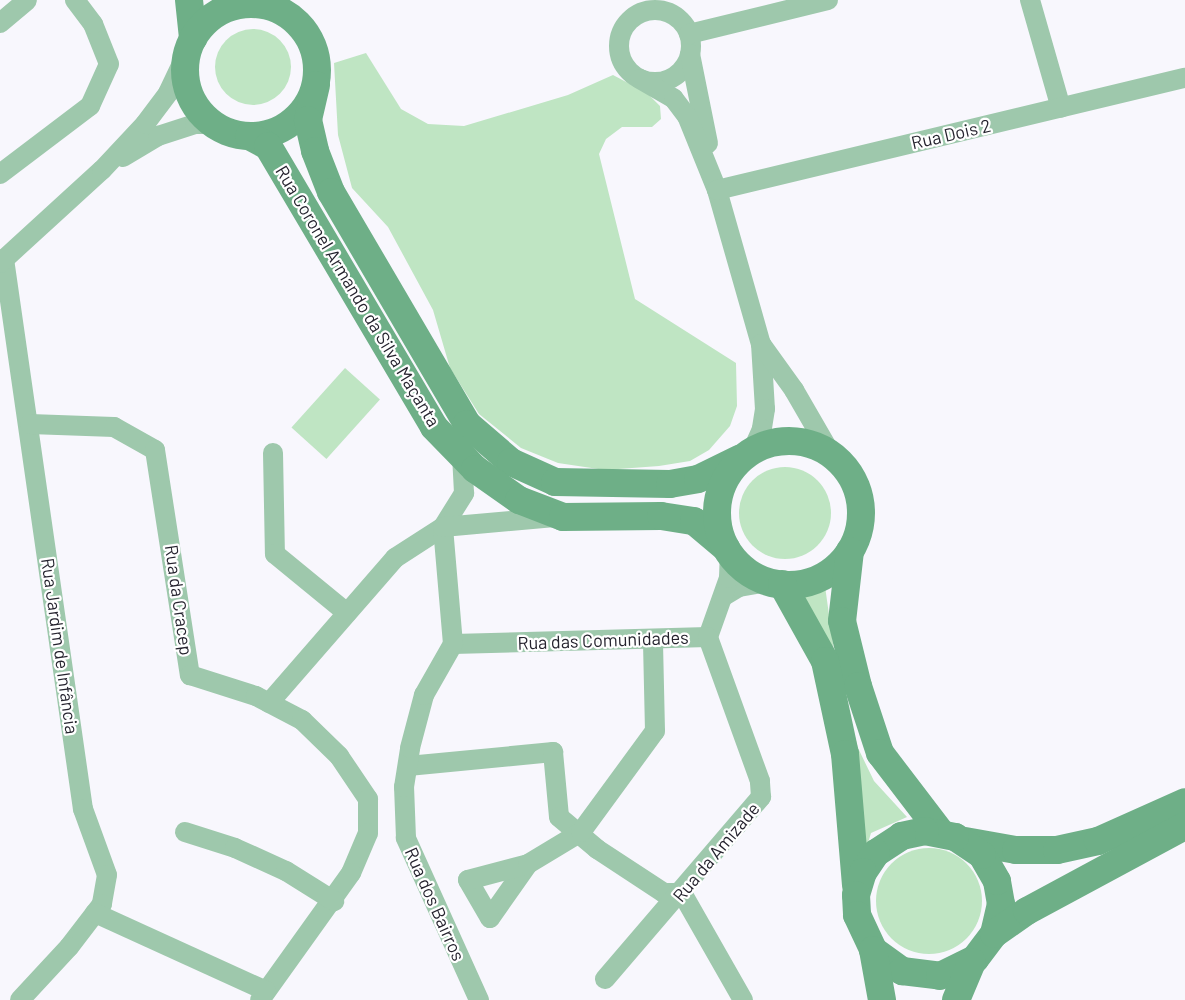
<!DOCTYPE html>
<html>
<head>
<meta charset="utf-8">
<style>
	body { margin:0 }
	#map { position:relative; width:1185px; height:1000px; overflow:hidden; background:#f8f7fd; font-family:Barlow,sans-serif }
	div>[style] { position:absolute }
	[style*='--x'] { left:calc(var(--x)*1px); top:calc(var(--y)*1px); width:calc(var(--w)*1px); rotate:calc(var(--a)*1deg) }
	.green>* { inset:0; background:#bfe5c3; transform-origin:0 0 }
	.round { border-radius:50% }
	.minor>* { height:20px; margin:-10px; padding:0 10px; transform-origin:10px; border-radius:10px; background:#9ec8ac }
	.minor>.ring { margin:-10px; padding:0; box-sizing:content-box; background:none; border:20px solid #9ec8ac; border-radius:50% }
	.secondary>* { height:28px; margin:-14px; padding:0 14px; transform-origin:14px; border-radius:14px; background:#6eaf87 }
	.secondary>.ring { margin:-14px; padding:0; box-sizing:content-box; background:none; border:28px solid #6eaf87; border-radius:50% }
	span { translate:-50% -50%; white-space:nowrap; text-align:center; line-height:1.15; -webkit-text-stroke:4.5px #fff; paint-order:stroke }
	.street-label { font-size:18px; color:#25232e }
</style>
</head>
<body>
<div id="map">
	<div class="green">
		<div class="round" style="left:215px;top:29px;width:76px;height:76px"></div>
		<div style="clip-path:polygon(366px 53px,401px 109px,428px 124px,464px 126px,568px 95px,613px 75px,647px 93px,660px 106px,661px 119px,652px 127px,622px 127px,606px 139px,599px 154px,635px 299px,736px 363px,737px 406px,730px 426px,709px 450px,690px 461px,659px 466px,605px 470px,558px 463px,521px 448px,479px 414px,450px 368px,433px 310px,388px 227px,352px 188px,338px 135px,334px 63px)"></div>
		<div style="left:345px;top:368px;width:47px;height:80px;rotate:42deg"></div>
		<div class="round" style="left:739px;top:467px;width:92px;height:92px"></div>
		<div style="clip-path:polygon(825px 586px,836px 665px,858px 748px,874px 781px,907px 817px,871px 833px,865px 853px,802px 597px)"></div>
		<div class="round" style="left:876px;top:848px;width:106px;height:106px"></div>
	</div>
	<div class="minor">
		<div style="--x:1030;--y:0;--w:112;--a:74"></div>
		<div class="ring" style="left:619px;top:10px;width:52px;height:52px"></div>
		<div style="--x:0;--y:23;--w:35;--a:-40"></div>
		<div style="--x:689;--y:34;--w:143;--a:-13.7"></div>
		<div style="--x:690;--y:54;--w:91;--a:78.6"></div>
		<div style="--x:640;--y:79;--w:39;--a:30"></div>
		<div style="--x:674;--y:99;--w:21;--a:53"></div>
		<div style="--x:687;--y:116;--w:80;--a:67.9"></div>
		<div style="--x:717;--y:190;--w:160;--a:74.1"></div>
		<div style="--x:761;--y:344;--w:65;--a:86.5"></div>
		<div style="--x:765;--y:409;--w:20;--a:99"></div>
		<div style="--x:762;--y:429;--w:22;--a:114"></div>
		<div style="--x:123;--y:157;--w:41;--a:-31"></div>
		<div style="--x:158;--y:136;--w:39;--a:-18"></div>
		<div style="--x:195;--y:124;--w:19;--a:0"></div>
		<div style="--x:0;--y:174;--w:113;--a:-37.1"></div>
		<div style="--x:90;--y:106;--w:46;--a:-65.7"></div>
		<div style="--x:109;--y:64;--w:43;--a:-111.8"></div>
		<div style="--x:93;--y:24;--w:30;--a:-127"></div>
		<div style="--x:717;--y:190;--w:481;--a:-13.5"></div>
		<div style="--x:4;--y:259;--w:556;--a:81.83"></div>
		<div style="--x:83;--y:809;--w:70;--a:70"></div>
		<div style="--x:107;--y:875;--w:29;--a:100"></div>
		<div style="--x:102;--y:904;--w:54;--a:127.5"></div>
		<div style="--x:69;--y:947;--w:72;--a:132.8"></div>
		<div style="--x:0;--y:263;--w:138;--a:-42.4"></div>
		<div style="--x:102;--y:170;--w:63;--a:-46.9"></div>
		<div style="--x:145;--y:124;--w:39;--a:-53"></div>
		<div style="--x:168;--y:93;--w:44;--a:-64.6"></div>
		<div style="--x:761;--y:344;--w:57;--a:54.3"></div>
		<div style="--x:794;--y:390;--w:74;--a:60"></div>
		<div style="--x:30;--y:424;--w:84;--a:2"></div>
		<div style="--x:114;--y:427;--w:47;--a:29.3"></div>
		<div style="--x:155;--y:450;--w:228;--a:81.2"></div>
		<div style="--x:190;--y:675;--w:69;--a:17.7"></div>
		<div style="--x:256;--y:696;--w:52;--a:27.6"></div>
		<div style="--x:302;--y:720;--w:52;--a:44.2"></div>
		<div style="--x:339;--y:756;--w:52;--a:56"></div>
		<div style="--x:368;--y:799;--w:34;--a:90"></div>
		<div style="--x:368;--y:833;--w:43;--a:113"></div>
		<div style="--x:351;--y:873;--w:156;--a:125.6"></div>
		<div style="--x:273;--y:453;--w:101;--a:88.9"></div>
		<div style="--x:275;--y:554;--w:93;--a:39.3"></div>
		<div style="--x:724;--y:596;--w:17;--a:-31"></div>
		<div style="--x:739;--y:587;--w:28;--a:-10"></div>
		<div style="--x:453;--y:644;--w:255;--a:-1.6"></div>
		<div style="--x:708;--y:637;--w:63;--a:-70.4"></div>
		<div style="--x:729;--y:578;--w:24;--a:-88"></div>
		<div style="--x:269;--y:703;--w:192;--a:-49"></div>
		<div style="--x:395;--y:558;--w:57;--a:-32.9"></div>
		<div style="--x:443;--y:527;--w:40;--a:-58"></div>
		<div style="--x:464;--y:493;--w:37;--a:-93"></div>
		<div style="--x:408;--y:766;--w:146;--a:-5.5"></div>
		<div style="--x:553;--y:752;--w:65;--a:84.7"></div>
		<div style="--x:559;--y:817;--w:50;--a:40.1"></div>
		<div style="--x:597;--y:849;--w:80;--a:33.3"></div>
		<div style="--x:664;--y:893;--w:18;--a:0"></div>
		<div style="--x:682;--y:893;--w:123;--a:60.3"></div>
		<div style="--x:185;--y:832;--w:52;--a:17.7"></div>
		<div style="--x:235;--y:848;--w:56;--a:24.3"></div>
		<div style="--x:286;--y:871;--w:57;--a:32"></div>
		<div style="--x:528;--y:864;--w:66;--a:125.1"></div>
		<div style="--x:490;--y:918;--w:44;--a:-120.1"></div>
		<div style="--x:468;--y:880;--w:62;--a:-14.9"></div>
		<div style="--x:528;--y:864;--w:62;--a:-31.1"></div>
		<div style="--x:581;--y:832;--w:125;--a:-53.8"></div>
		<div style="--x:655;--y:731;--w:91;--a:-91.3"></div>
		<div style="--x:95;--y:913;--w:188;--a:24.5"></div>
		<div style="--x:605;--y:979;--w:240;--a:-49.4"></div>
		<div style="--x:761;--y:797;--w:16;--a:-94"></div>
		<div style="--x:760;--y:781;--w:153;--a:-109.9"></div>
		<div style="--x:479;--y:1000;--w:178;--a:-114.3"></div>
		<div style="--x:406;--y:838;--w:51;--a:-92.2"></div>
		<div style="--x:404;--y:787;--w:39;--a:-81"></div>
		<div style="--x:410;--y:748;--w:55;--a:-75.2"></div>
		<div style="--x:424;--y:695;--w:59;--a:-60.4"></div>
		<div style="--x:453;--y:644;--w:117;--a:-94.9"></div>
		<div style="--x:443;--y:527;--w:112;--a:-5.1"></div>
	</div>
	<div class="secondary">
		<div style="--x:189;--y:0;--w:39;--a:84"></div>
		<div class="ring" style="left:185px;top:4px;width:104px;height:104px"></div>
		<div style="--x:316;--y:85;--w:36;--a:103"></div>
		<div style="--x:308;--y:120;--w:32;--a:77"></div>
		<div style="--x:315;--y:151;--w:44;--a:68.7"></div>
		<div style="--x:331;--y:192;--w:269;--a:59.6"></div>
		<div style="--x:467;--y:424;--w:58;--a:40.8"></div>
		<div style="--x:511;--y:462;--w:48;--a:24.4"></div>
		<div style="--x:555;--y:482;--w:115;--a:1"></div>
		<div style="--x:670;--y:484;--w:28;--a:-10"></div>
		<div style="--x:698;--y:479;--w:46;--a:-26"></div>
		<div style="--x:249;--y:136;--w:21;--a:28"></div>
		<div style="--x:268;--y:146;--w:326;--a:59.4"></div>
		<div style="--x:434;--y:427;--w:59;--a:45.7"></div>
		<div style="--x:475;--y:469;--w:54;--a:35.2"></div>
		<div style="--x:519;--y:500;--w:47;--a:21.1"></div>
		<div style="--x:563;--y:517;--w:98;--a:-0.6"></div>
		<div style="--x:661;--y:516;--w:33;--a:9"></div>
		<div style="--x:694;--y:521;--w:42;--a:40.2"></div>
		<div class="ring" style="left:717px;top:441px;width:116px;height:116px"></div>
		<div style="--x:850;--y:551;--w:70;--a:96.5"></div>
		<div style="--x:842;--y:621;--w:67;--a:76.2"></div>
		<div style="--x:858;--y:686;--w:71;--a:71.8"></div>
		<div style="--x:880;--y:753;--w:101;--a:52.7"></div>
		<div style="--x:782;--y:584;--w:88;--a:60.8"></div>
		<div style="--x:825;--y:661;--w:95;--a:77.9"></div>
		<div style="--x:845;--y:754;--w:132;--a:85.2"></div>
		<div style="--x:965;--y:841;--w:52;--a:10"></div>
		<div style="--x:1016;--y:850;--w:41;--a:0"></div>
		<div style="--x:1057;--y:850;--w:42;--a:-12.4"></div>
		<div style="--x:1098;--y:841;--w:95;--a:-24.1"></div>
		<div style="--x:994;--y:934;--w:31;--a:-77"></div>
		<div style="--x:1001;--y:904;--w:23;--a:-100"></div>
		<div style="--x:997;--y:881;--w:30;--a:-120"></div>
		<div style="--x:982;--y:855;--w:32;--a:-146"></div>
		<div style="--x:955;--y:837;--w:31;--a:-169"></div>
		<div style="--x:925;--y:831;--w:24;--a:168"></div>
		<div style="--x:902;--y:836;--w:31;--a:147"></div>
		<div style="--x:876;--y:853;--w:23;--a:124"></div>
		<div style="--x:863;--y:872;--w:24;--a:107"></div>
		<div style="--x:856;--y:895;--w:20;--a:87"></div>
		<div style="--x:857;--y:915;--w:38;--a:65"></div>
		<div style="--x:873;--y:950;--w:36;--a:36"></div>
		<div style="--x:902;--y:971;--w:38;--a:7"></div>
		<div style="--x:940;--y:976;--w:39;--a:-26"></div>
		<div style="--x:975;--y:959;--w:31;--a:-53"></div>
		<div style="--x:994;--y:934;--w:40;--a:-34.9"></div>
		<div style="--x:1027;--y:911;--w:179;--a:-28.3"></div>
		<div style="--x:873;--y:950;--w:51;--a:79.8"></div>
		<div style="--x:956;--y:1000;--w:41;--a:-67.2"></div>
	</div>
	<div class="street-label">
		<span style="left:951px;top:134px;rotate:-13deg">Rua Dois 2</span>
		<span style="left:358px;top:296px;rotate:59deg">Rua Coronel Armando da Silva Maçanta</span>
		<span style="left:179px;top:600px;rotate:82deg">Rua da Cracep</span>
		<span style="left:603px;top:640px;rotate:-2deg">Rua das Comunidades</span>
		<span style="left:60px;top:646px;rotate:82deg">Rua Jardim de Infância</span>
		<span style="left:716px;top:852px;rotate:-50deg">Rua da Amizade</span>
		<span style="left:435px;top:904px;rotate:66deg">Rua dos Bairros</span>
	</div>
</div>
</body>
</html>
